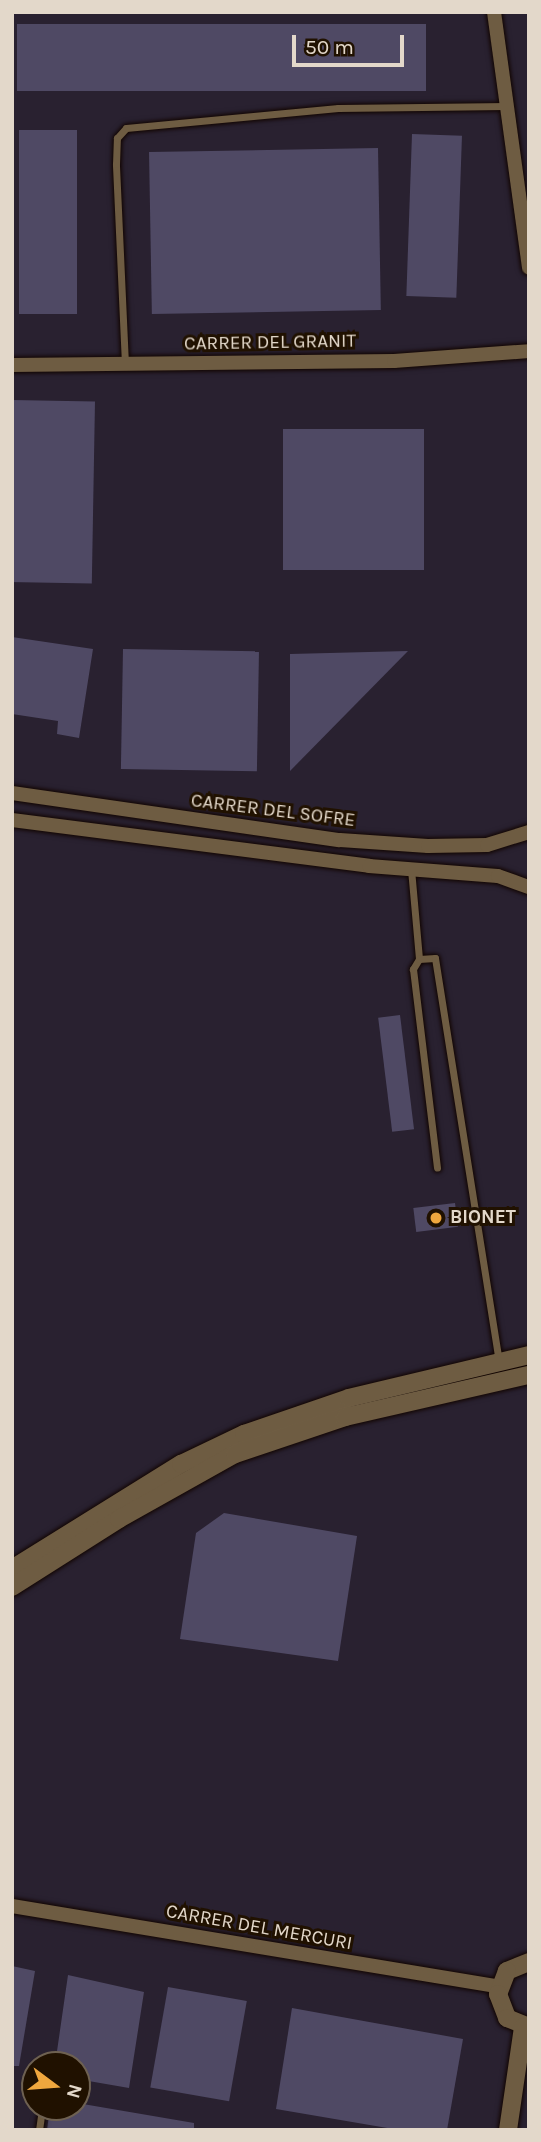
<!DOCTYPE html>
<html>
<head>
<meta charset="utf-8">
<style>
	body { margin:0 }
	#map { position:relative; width:541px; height:2142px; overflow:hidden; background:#2a1a02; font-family:Karla,sans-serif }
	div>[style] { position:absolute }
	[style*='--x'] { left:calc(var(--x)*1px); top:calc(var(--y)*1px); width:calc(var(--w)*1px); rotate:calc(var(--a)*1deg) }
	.industrial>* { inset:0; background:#292130 }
	.building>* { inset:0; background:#4f4964; transform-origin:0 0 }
	.roads { filter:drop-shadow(0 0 2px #120500) drop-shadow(0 0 2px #120500) }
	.service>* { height:7px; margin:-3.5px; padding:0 3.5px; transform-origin:3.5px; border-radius:3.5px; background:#6e5c42 }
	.minor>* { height:14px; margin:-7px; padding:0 7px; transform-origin:7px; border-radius:7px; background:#6e5c42 }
	.tertiary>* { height:18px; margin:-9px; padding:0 9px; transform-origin:9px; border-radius:9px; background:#6e5c42 }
	.secondary>* { height:18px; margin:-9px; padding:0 9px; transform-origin:9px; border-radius:9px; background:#6e5c42 }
	.dots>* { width:19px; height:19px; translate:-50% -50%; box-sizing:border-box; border:4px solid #201100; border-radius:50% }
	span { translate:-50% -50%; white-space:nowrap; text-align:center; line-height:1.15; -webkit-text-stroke:6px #201100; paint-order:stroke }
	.street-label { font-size:19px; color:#e3d8ca }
	.poi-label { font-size:19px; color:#e3d8ca; font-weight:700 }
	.left { translate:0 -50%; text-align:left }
	.frame { position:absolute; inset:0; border:14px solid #e3d8ca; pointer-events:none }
	.north { position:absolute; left:21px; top:2051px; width:70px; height:70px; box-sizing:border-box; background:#201100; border:2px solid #6e6151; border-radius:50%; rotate:106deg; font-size:19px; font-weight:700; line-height:28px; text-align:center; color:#e3d8ca }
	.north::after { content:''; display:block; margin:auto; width:24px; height:32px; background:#efa73e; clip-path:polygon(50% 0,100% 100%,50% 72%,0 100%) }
	.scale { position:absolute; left:292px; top:35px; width:112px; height:32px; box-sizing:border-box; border:4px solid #e3d8ca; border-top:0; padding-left:9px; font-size:21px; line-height:24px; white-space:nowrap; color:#e3d8ca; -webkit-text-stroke:5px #201100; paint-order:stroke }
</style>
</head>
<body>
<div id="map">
	<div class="industrial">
		<div style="clip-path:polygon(evenodd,12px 12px,529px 12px,529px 2130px,12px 2130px,12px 12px,35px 2065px,77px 2065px,77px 2107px,35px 2107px,35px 2065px)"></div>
	</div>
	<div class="building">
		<div style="left:426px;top:24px;width:67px;height:409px;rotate:90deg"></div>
		<div style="left:19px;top:130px;width:58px;height:184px"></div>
		<div style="left:412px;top:134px;width:50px;height:162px;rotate:2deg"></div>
		<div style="left:378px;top:148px;width:162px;height:229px;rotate:89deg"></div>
		<div style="left:12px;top:400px;width:83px;height:182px;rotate:1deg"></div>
		<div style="left:424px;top:429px;width:141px;height:141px;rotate:90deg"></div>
		<div style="clip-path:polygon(12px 637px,93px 649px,79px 738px,57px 734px,58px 721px,12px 714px)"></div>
		<div style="left:123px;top:649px;width:136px;height:120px;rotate:1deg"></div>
		<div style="clip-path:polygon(408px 651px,290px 771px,290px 654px)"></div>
		<div style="left:400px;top:1015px;width:115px;height:22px;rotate:83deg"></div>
		<div style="left:455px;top:1203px;width:24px;height:42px;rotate:83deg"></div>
		<div style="clip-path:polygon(224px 1513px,357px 1536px,338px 1661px,180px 1639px,196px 1533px)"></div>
		<div style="clip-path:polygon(12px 1966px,35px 1971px,19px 2066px,12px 2066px)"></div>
		<div style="clip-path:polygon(68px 1975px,144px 1992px,129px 2088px,77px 2079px,77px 2065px,55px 2065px)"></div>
		<div style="left:168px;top:1987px;width:80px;height:102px;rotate:10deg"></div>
		<div style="clip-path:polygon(292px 2008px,463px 2039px,447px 2130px,399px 2130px,276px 2109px)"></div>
		<div style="clip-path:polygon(77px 2103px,194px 2123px,194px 2130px,47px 2130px,50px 2107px,77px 2107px)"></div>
	</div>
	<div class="roads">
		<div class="service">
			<div style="--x:125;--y:364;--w:200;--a:-92.6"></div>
			<div style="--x:116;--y:164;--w:26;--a:-88"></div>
			<div style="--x:117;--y:138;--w:13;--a:-48"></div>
			<div style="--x:126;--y:128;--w:213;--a:-5.4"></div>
			<div style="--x:338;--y:108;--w:169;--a:-0.7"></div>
			<div style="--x:411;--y:869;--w:90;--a:84.9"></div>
			<div style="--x:419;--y:959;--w:12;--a:121"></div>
			<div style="--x:413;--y:969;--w:200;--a:83.1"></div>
			<div style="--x:419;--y:959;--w:16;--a:-4"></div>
			<div style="--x:435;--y:958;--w:410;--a:81"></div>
			<div style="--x:39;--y:2130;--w:15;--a:-82"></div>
		</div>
		<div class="minor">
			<div style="--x:494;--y:12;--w:258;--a:82.2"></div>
			<div style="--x:12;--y:365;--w:382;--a:-0.6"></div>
			<div style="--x:394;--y:361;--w:135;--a:-4.2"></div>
			<div style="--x:12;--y:793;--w:331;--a:8.2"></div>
			<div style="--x:340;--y:840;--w:88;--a:3.9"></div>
			<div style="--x:428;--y:846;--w:59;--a:-1"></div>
			<div style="--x:487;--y:845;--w:44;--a:-17.2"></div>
			<div style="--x:12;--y:820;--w:360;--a:7.3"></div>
			<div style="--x:369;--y:866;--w:129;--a:4.4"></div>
			<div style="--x:498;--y:876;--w:33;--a:20"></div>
			<div style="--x:12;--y:1906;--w:494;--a:9.4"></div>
		</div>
		<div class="tertiary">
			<div style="--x:529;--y:1962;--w:24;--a:158"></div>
			<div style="--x:507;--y:1971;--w:25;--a:111"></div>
			<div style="--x:498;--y:1994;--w:26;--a:69"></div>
			<div style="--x:507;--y:2018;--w:24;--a:22"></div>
			<div style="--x:508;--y:2130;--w:104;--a:-81.7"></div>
		</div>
		<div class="secondary">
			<div style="--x:12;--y:1569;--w:199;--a:-31.9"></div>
			<div style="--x:181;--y:1464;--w:70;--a:-25.5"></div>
			<div style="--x:244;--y:1434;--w:111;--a:-18.9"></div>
			<div style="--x:349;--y:1398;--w:185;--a:-13.4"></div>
			<div style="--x:12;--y:1587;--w:127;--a:-32.4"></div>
			<div style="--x:119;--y:1519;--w:133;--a:-29.3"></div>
			<div style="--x:235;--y:1454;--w:116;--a:-18.6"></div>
			<div style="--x:345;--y:1417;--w:189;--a:-12.9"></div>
		</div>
	</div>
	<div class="dots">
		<div style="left:436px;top:1218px;background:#efa73e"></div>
	</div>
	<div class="street-label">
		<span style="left:270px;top:343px;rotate:-1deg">CARRER DEL GRANIT</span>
		<span style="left:273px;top:811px;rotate:7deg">CARRER DEL SOFRE</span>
		<span style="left:259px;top:1928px;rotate:10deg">CARRER DEL MERCURI</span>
	</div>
	<div class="poi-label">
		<span class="left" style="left:450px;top:1218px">BIONET</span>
	</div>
	<div class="frame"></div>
	<div class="north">N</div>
	<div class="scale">50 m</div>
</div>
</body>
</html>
